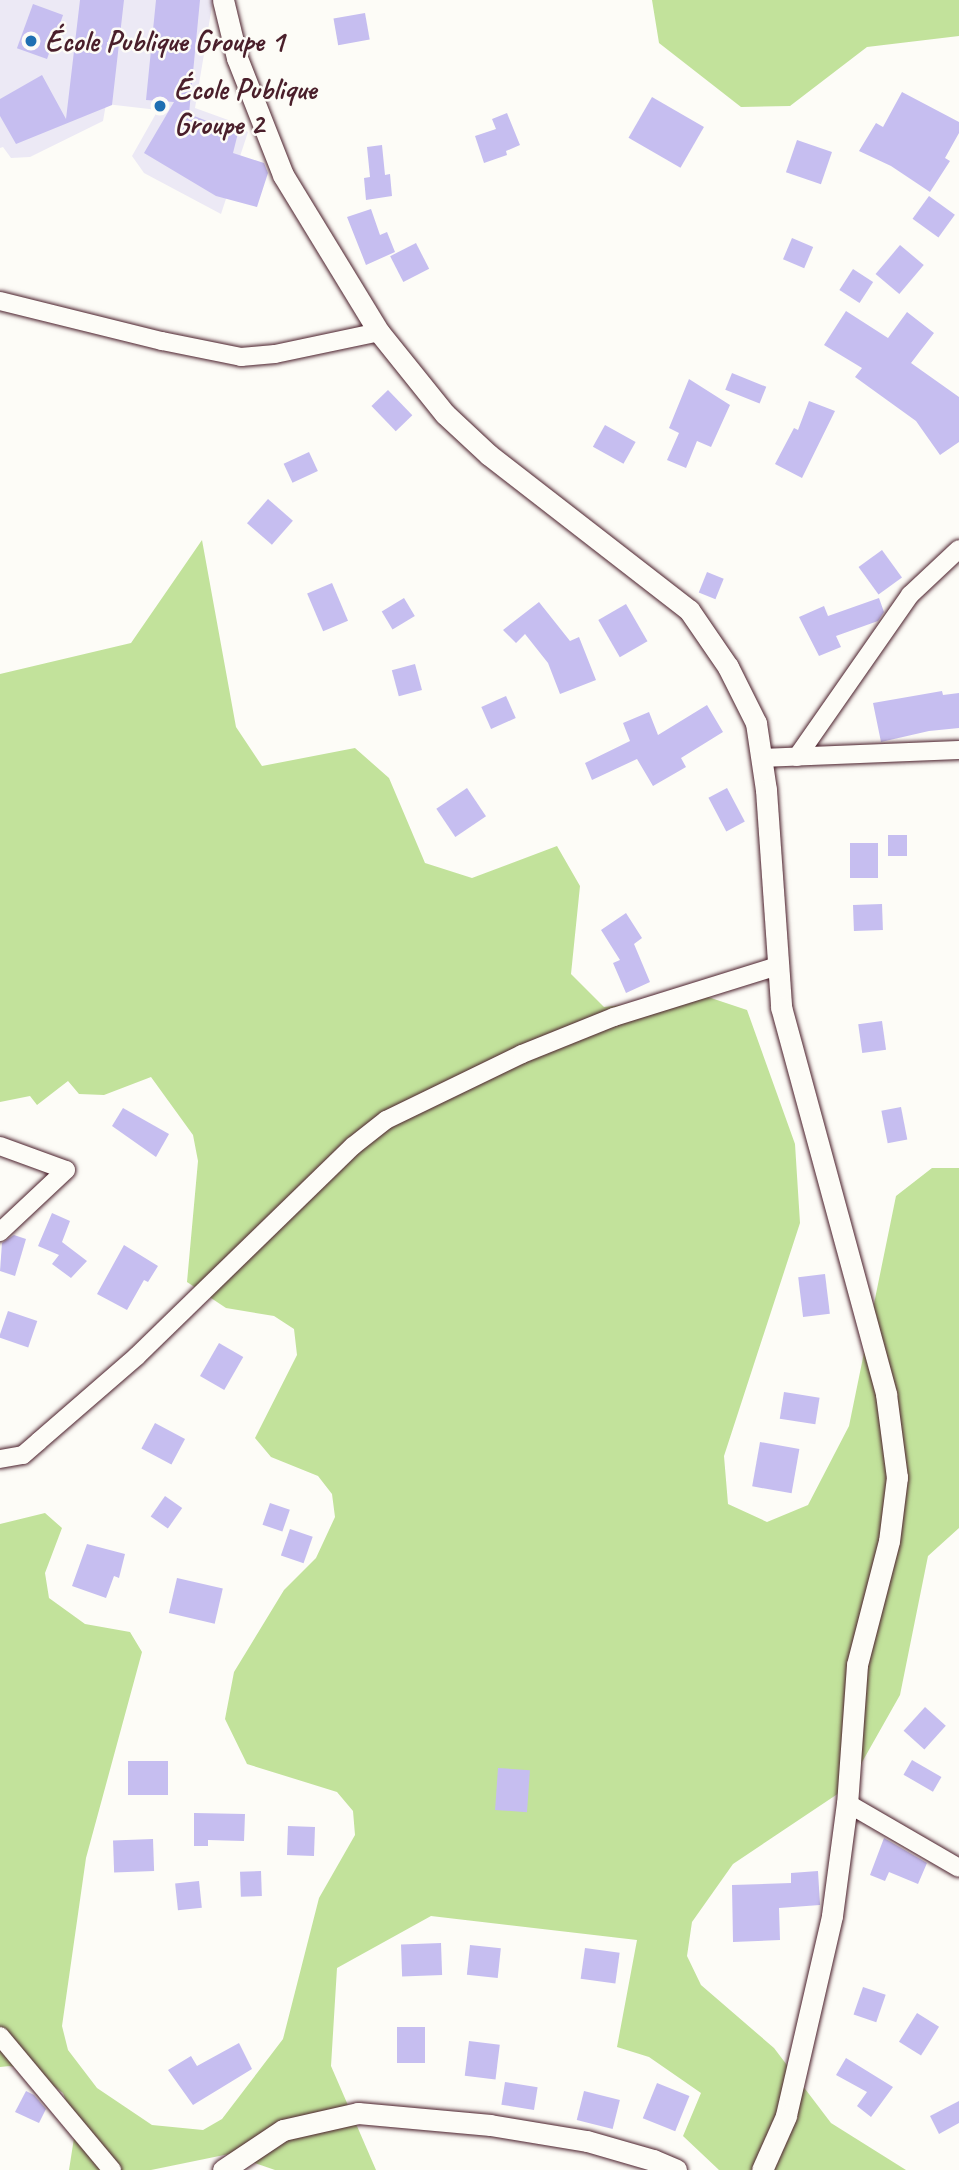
<!DOCTYPE html>
<html>
<head>
<meta charset="utf-8">
<style>
	body { margin:0 }
	#map { position:relative; width:959px; height:2170px; overflow:hidden; background:#fdfcf7; font-family:Caveat,sans-serif }
	div>[style] { position:absolute }
	[style*='--x'] { left:calc(var(--x)*1px); top:calc(var(--y)*1px); width:calc(var(--w)*1px); rotate:calc(var(--a)*1deg) }
	.built>* { inset:0; background:#ece9f5 }
	.green>* { inset:0; background:#c2e29b }
	.building>* { inset:0; background:#c6bef0; transform-origin:0 0 }
	.roads { filter:drop-shadow(0 0 2px #4a1f2b) drop-shadow(0 0 2px #4a1f2b) }
	.minor>* { height:18px; margin:-9px; padding:0 9px; transform-origin:9px; border-radius:9px; background:#fdfcf7 }
	.tertiary>* { height:21px; margin:-10.5px; padding:0 10.5px; transform-origin:10.5px; border-radius:10.5px; background:#fdfcf7 }
	.dots>* { width:19px; height:19px; translate:-50% -50%; box-sizing:border-box; border:4px solid #fdfcf7; border-radius:50% }
	span { translate:-50% -50%; white-space:nowrap; text-align:center; line-height:1.15; -webkit-text-stroke:5px #fdfcf7; paint-order:stroke }
	.poi-label { font-size:30px; color:#4a1f2b; font-weight:700 }
	.left { translate:0 -50%; text-align:left }
</style>
</head>
<body>
<div id="map">
	<div class="built">
		<div style="clip-path:polygon(0 0,213px 0,195px 108px,231px 121px,248px 132px,221px 214px,144px 173px,132px 156px,158px 110px,106px 104px,103px 121px,30px 157px,11px 158px,3px 147px,0 148px)"></div>
	</div>
	<div class="green">
		<div style="clip-path:polygon(652px 0,959px 0,959px 36px,867px 47px,790px 106px,741px 107px,659px 43px)"></div>
		<div style="clip-path:polygon(202px 540px,236px 727px,262px 766px,355px 748px,389px 778px,425px 863px,472px 878px,557px 846px,580px 886px,571px 974px,604px 1007px,705px 996px,747px 1010px,795px 1144px,800px 1223px,724px 1456px,728px 1504px,767px 1522px,808px 1505px,849px 1426px,896px 1196px,932px 1168px,959px 1168px,959px 1528px,928px 1556px,900px 1695px,848px 1787px,733px 1864px,692px 1922px,687px 1956px,701px 1985px,774px 2048px,831px 2123px,906px 2170px,719px 2170px,683px 2136px,701px 2093px,649px 2057px,617px 2047px,637px 1940px,431px 1916px,337px 1968px,331px 2066px,376px 2170px,275px 2170px,229px 2154px,151px 2170px,69px 2170px,74px 2138px,70px 2111px,63px 2093px,35px 2072px,10px 2066px,0 2067px,0 1524px,45px 1513px,62px 1528px,45px 1573px,49px 1598px,85px 1624px,130px 1632px,142px 1652px,86px 1858px,62px 2026px,68px 2050px,97px 2088px,152px 2125px,203px 2130px,222px 2119px,283px 2039px,319px 1898px,355px 1835px,353px 1811px,337px 1792px,247px 1764px,225px 1719px,234px 1672px,284px 1590px,316px 1558px,335px 1517px,332px 1494px,318px 1476px,271px 1457px,255px 1438px,297px 1355px,294px 1329px,274px 1316px,226px 1308px,187px 1282px,198px 1161px,193px 1135px,151px 1077px,104px 1095px,79px 1094px,68px 1081px,37px 1105px,30px 1096px,0 1102px,0 674px,131px 643px)"></div>
	</div>
	<div class="building">
		<div style="clip-path:polygon(80px 0,124px 0,112px 105px,16px 144px,0 116px,0 99px,42px 75px,66px 119px)"></div>
		<div style="clip-path:polygon(156px 0,200px 0,189px 114px,238px 133px,233px 153px,264px 163px,268px 173px,257px 207px,216px 196px,144px 153px,174px 102px,146px 100px)"></div>
		<div style="left:33px;top:4px;width:32px;height:47px;rotate:20deg"></div>
		<div style="left:365px;top:13px;width:27px;height:32px;rotate:80deg"></div>
		<div style="clip-path:polygon(902px 92px,959px 122px,959px 133px,945px 158px,950px 161px,930px 192px,891px 166px,859px 151px,876px 123px,883px 127px)"></div>
		<div style="left:652px;top:97px;width:60px;height:47px;rotate:30deg"></div>
		<div style="clip-path:polygon(507px 113px,520px 145px,506px 151px,507px 155px,484px 163px,475px 136px,496px 129px,492px 119px)"></div>
		<div style="left:797px;top:140px;width:37px;height:34px;rotate:19deg"></div>
		<div style="clip-path:polygon(382px 145px,385px 175px,390px 174px,392px 196px,366px 200px,364px 178px,370px 177px,367px 147px)"></div>
		<div style="left:929px;top:196px;width:32px;height:28px;rotate:36deg"></div>
		<div style="clip-path:polygon(371px 209px,380px 235px,387px 232px,395px 252px,366px 265px,347px 217px)"></div>
		<div style="left:792px;top:238px;width:23px;height:23px;rotate:23deg"></div>
		<div style="left:416px;top:243px;width:29px;height:29px;rotate:63deg"></div>
		<div style="left:900px;top:245px;width:31px;height:38px;rotate:40deg"></div>
		<div style="left:853px;top:269px;width:24px;height:25px;rotate:33deg"></div>
		<div style="clip-path:polygon(846px 311px,888px 338px,907px 312px,934px 333px,911px 363px,959px 397px,959px 442px,940px 455px,916px 421px,855px 377px,862px 368px,824px 345px)"></div>
		<div style="left:732px;top:373px;width:37px;height:18px;rotate:22deg"></div>
		<div style="clip-path:polygon(689px 379px,730px 405px,711px 447px,697px 441px,686px 468px,667px 460px,679px 433px,669px 428px)"></div>
		<div style="left:388px;top:390px;width:35px;height:23px;rotate:46deg"></div>
		<div style="clip-path:polygon(809px 401px,835px 411px,802px 478px,775px 464px,794px 428px,798px 430px)"></div>
		<div style="left:605px;top:425px;width:35px;height:25px;rotate:29deg"></div>
		<div style="left:309px;top:452px;width:21px;height:28px;rotate:65deg"></div>
		<div style="left:268px;top:499px;width:33px;height:32px;rotate:41deg"></div>
		<div style="left:882px;top:550px;width:34px;height:29px;rotate:54deg"></div>
		<div style="left:707px;top:572px;width:18px;height:22px;rotate:22deg"></div>
		<div style="left:332px;top:583px;width:41px;height:27px;rotate:67deg"></div>
		<div style="left:404px;top:598px;width:21px;height:26px;rotate:59deg"></div>
		<div style="clip-path:polygon(879px 598px,884px 612px,878px 621px,836px 636px,841px 647px,819px 656px,799px 617px,824px 606px,828px 616px)"></div>
		<div style="clip-path:polygon(539px 602px,570px 641px,579px 637px,596px 680px,560px 694px,548px 663px,525px 634px,516px 643px,503px 630px)"></div>
		<div style="left:626px;top:604px;width:43px;height:32px;rotate:60deg"></div>
		<div style="left:415px;top:664px;width:27px;height:24px;rotate:75deg"></div>
		<div style="clip-path:polygon(942px 691px,943px 695px,959px 693px,959px 728px,929px 731px,881px 742px,873px 703px)"></div>
		<div style="left:506px;top:696px;width:24px;height:27px;rotate:66deg"></div>
		<div style="clip-path:polygon(707px 705px,723px 732px,681px 758px,686px 767px,653px 786px,637px 759px,592px 780px,585px 763px,630px 741px,623px 723px,649px 712px,658px 735px)"></div>
		<div style="left:467px;top:788px;width:34px;height:37px;rotate:56deg"></div>
		<div style="left:727px;top:788px;width:38px;height:21px;rotate:62deg"></div>
		<div style="left:888px;top:835px;width:19px;height:21px"></div>
		<div style="left:850px;top:843px;width:28px;height:35px"></div>
		<div style="left:882px;top:904px;width:26px;height:29px;rotate:88deg"></div>
		<div style="clip-path:polygon(626px 913px,642px 938px,634px 944px,650px 982px,626px 993px,613px 963px,620px 960px,601px 930px)"></div>
		<div style="left:882px;top:1021px;width:29px;height:24px;rotate:82deg"></div>
		<div style="left:901px;top:1107px;width:33px;height:20px;rotate:79deg"></div>
		<div style="clip-path:polygon(123px 1108px,169px 1134px,156px 1157px,112px 1126px)"></div>
		<div style="clip-path:polygon(52px 1213px,70px 1221px,62px 1242px,87px 1261px,71px 1278px,52px 1264px,59px 1255px,38px 1246px)"></div>
		<div style="clip-path:polygon(14px 1235px,26px 1239px,15px 1276px,0 1271px,2px 1243px)"></div>
		<div style="clip-path:polygon(124px 1245px,158px 1266px,148px 1282px,144px 1280px,127px 1310px,97px 1294px)"></div>
		<div style="left:825px;top:1274px;width:40px;height:27px;rotate:83deg"></div>
		<div style="left:8px;top:1311px;width:31px;height:28px;rotate:19deg"></div>
		<div style="left:219px;top:1343px;width:28px;height:38px;rotate:30deg"></div>
		<div style="left:784px;top:1392px;width:36px;height:27px;rotate:9deg"></div>
		<div style="left:155px;top:1423px;width:34px;height:29px;rotate:28deg"></div>
		<div style="left:760px;top:1442px;width:40px;height:45px;rotate:10deg"></div>
		<div style="left:165px;top:1496px;width:21px;height:25px;rotate:35deg"></div>
		<div style="left:270px;top:1503px;width:21px;height:23px;rotate:19deg"></div>
		<div style="left:290px;top:1529px;width:24px;height:28px;rotate:19deg"></div>
		<div style="clip-path:polygon(87px 1544px,125px 1554px,119px 1578px,114px 1576px,106px 1598px,72px 1586px)"></div>
		<div style="left:177px;top:1578px;width:47px;height:36px;rotate:13deg"></div>
		<div style="left:925px;top:1707px;width:28px;height:32px;rotate:42deg"></div>
		<div style="left:912px;top:1760px;width:34px;height:17px;rotate:30deg"></div>
		<div style="left:168px;top:1761px;width:34px;height:40px;rotate:90deg"></div>
		<div style="left:498px;top:1768px;width:32px;height:42px;rotate:4deg"></div>
		<div style="clip-path:polygon(194px 1813px,245px 1814px,244px 1841px,208px 1840px,208px 1846px,194px 1846px)"></div>
		<div style="left:288px;top:1826px;width:27px;height:29px;rotate:2deg"></div>
		<div style="clip-path:polygon(884px 1838px,927px 1863px,918px 1884px,889px 1872px,885px 1881px,870px 1875px)"></div>
		<div style="left:153px;top:1839px;width:32px;height:40px;rotate:88deg"></div>
		<div style="left:261px;top:1871px;width:25px;height:21px;rotate:88deg"></div>
		<div style="clip-path:polygon(818px 1871px,820px 1905px,779px 1908px,780px 1940px,733px 1942px,732px 1885px,791px 1883px,791px 1873px)"></div>
		<div style="left:199px;top:1881px;width:27px;height:24px;rotate:84deg"></div>
		<div style="left:441px;top:1943px;width:32px;height:40px;rotate:88deg"></div>
		<div style="left:470px;top:1945px;width:31px;height:30px;rotate:6deg"></div>
		<div style="left:585px;top:1948px;width:35px;height:31px;rotate:8deg"></div>
		<div style="left:863px;top:1987px;width:24px;height:29px;rotate:19deg"></div>
		<div style="left:917px;top:2013px;width:26px;height:34px;rotate:32deg"></div>
		<div style="left:397px;top:2027px;width:28px;height:36px"></div>
		<div style="left:469px;top:2041px;width:31px;height:35px;rotate:7deg"></div>
		<div style="clip-path:polygon(239px 2043px,252px 2069px,193px 2105px,168px 2070px,191px 2056px,197px 2066px)"></div>
		<div style="clip-path:polygon(846px 2058px,893px 2087px,871px 2117px,857px 2106px,867px 2092px,836px 2075px)"></div>
		<div style="left:505px;top:2082px;width:33px;height:23px;rotate:9deg"></div>
		<div style="left:657px;top:2083px;width:35px;height:38px;rotate:22deg"></div>
		<div style="clip-path:polygon(26px 2091px,34px 2095px,46px 2109px,39px 2123px,15px 2112px)"></div>
		<div style="left:584px;top:2091px;width:37px;height:30px;rotate:14deg"></div>
		<div style="clip-path:polygon(959px 2101px,959px 2123px,939px 2134px,930px 2116px)"></div>
	</div>
	<div class="roads">
		<div class="minor">
			<div style="--x:0;--y:301;--w:167;--a:13.9"></div>
			<div style="--x:162;--y:341;--w:81;--a:11.4"></div>
			<div style="--x:241;--y:357;--w:34;--a:-5"></div>
			<div style="--x:275;--y:354;--w:106;--a:-11.9"></div>
			<div style="--x:797;--y:757;--w:198;--a:-55.1"></div>
			<div style="--x:910;--y:595;--w:67;--a:-43.2"></div>
			<div style="--x:761;--y:758;--w:198;--a:-2.3"></div>
			<div style="--x:0;--y:1146;--w:70;--a:20"></div>
			<div style="--x:66;--y:1170;--w:91;--a:136.8"></div>
			<div style="--x:0;--y:1459;--w:23;--a:-10"></div>
			<div style="--x:23;--y:1455;--w:21;--a:-41"></div>
			<div style="--x:39;--y:1441;--w:130;--a:-40.9"></div>
			<div style="--x:137;--y:1356;--w:301;--a:-44.2"></div>
			<div style="--x:353;--y:1146;--w:42;--a:-38.2"></div>
			<div style="--x:386;--y:1120;--w:151;--a:-25.9"></div>
			<div style="--x:522;--y:1054;--w:99;--a:-21.9"></div>
			<div style="--x:614;--y:1017;--w:172;--a:-17.3"></div>
			<div style="--x:847;--y:1803;--w:129;--a:30.1"></div>
			<div style="--x:0;--y:2036;--w:175;--a:50.1"></div>
		</div>
		<div class="tertiary">
			<div style="--x:223;--y:0;--w:60;--a:76.4"></div>
			<div style="--x:237;--y:58;--w:126;--a:68.5"></div>
			<div style="--x:283;--y:175;--w:184;--a:58.6"></div>
			<div style="--x:379;--y:332;--w:105;--a:51.2"></div>
			<div style="--x:445;--y:414;--w:60;--a:43"></div>
			<div style="--x:489;--y:455;--w:253;--a:37.8"></div>
			<div style="--x:689;--y:610;--w:69;--a:55.6"></div>
			<div style="--x:728;--y:667;--w:63;--a:63.4"></div>
			<div style="--x:756;--y:723;--w:68;--a:81.5"></div>
			<div style="--x:766;--y:790;--w:218;--a:86"></div>
			<div style="--x:781;--y:1007;--w:401;--a:74.8"></div>
			<div style="--x:886;--y:1394;--w:84;--a:82.5"></div>
			<div style="--x:897;--y:1477;--w:64;--a:97.1"></div>
			<div style="--x:889;--y:1541;--w:128;--a:104.5"></div>
			<div style="--x:857;--y:1665;--w:138;--a:94.1"></div>
			<div style="--x:847;--y:1803;--w:114;--a:97.6"></div>
			<div style="--x:832;--y:1916;--w:205;--a:103"></div>
			<div style="--x:786;--y:2116;--w:59;--a:114"></div>
			<div style="--x:223;--y:2170;--w:72;--a:-33.7"></div>
			<div style="--x:283;--y:2130;--w:77;--a:-12.8"></div>
			<div style="--x:358;--y:2113;--w:133;--a:5.2"></div>
			<div style="--x:490;--y:2125;--w:98;--a:9.4"></div>
			<div style="--x:587;--y:2141;--w:69;--a:16.1"></div>
			<div style="--x:653;--y:2160;--w:25;--a:23"></div>
		</div>
	</div>
	<div class="dots">
		<div style="left:31px;top:41px;background:#1f6fb2"></div>
		<div style="left:160px;top:106px;background:#1f6fb2"></div>
	</div>
	<div class="poi-label">
		<span class="left" style="left:45px;top:41px">École Publique Groupe 1</span>
		<span class="left" style="left:174px;top:106px">École Publique<br>Groupe 2</span>
	</div>
</div>
</body>
</html>
